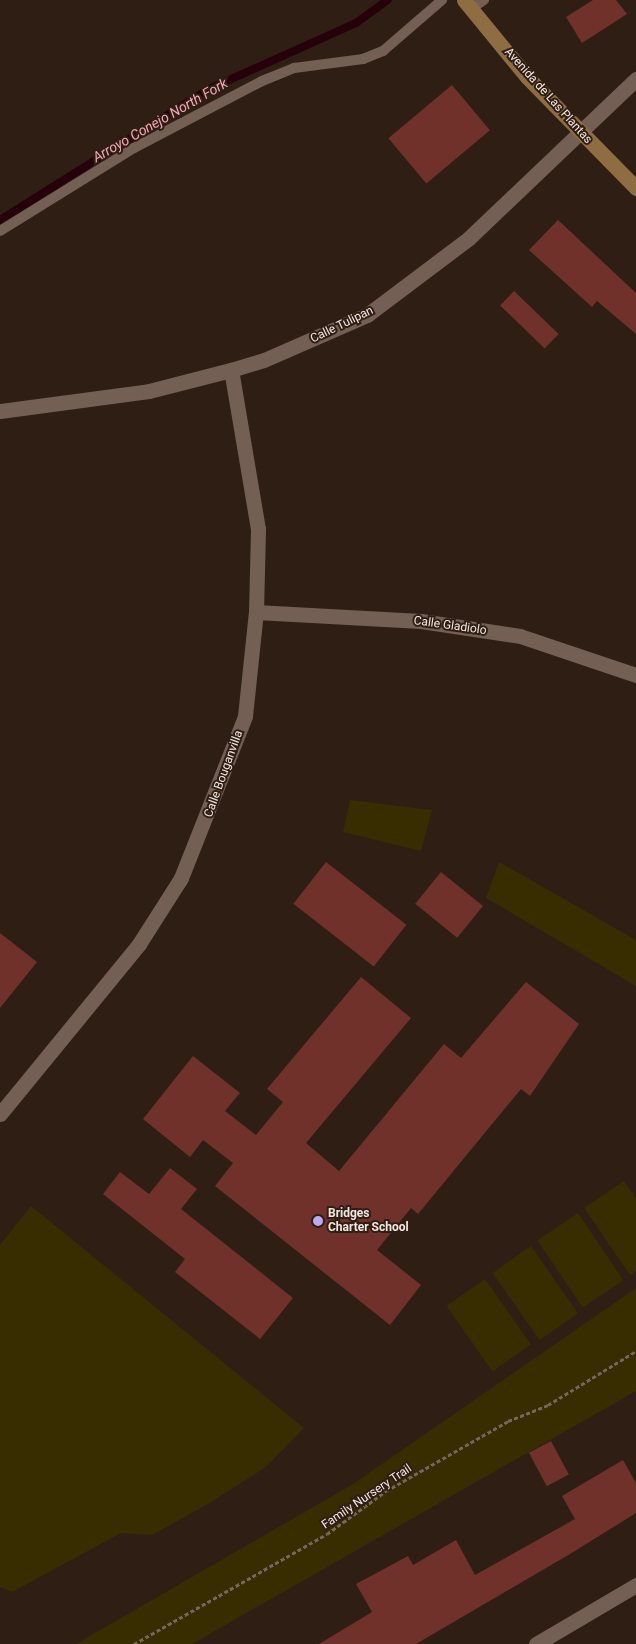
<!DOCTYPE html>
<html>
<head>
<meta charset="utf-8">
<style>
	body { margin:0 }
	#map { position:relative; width:636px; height:1644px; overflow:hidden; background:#2f1e14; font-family:Roboto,sans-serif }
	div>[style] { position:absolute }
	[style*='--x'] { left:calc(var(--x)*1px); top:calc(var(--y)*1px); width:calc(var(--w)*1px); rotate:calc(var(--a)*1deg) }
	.green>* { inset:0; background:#372d00; transform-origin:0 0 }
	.stream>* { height:8px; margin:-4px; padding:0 4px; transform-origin:4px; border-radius:4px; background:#26000b }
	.building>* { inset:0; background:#70312b; transform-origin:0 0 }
	.path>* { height:3px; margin-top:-1.5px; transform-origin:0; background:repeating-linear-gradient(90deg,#76665e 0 4px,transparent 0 6.5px) }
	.lane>* { height:10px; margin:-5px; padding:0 5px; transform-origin:5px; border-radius:5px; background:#735f53 }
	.street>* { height:15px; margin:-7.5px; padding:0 7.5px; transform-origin:7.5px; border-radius:7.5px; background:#735f53 }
	.secondary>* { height:15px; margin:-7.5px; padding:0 7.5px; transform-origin:7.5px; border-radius:7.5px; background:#8f6d43 }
	.dots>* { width:14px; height:14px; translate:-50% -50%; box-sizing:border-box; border:2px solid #2f1e14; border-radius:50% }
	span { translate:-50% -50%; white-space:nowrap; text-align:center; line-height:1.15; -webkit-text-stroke:4px #2f1e14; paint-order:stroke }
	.street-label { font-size:12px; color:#f3e6e0 }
	.poi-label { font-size:12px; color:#f3e6e0; font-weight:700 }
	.left { translate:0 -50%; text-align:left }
	.water-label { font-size:14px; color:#f6a6b8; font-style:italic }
</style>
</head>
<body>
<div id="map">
	<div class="green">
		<div style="clip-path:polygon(350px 800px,432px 810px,421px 851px,343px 832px)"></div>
		<div style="clip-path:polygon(499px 862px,636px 940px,636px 986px,486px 898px)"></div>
		<div style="clip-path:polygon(624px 1181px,636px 1198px,636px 1271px,630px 1275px,584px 1208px)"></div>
		<div style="clip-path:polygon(31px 1206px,304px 1428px,266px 1467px,208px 1504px,152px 1535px,121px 1533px,12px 1592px,0 1587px,0 1245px)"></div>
		<div style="left:578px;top:1213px;width:81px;height:49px;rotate:56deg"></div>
		<div style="left:531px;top:1246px;width:82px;height:47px;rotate:55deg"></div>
		<div style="left:485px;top:1279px;width:80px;height:47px;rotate:55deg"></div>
		<div style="clip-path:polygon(636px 1288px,636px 1391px,192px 1644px,76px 1644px,353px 1484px)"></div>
	</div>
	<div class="stream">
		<div style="--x:0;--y:220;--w:244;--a:-32.1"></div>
		<div style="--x:207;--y:90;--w:163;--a:-24.2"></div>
		<div style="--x:356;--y:23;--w:39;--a:-36"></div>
	</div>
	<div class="building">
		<div style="clip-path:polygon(593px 0,616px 0,627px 14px,582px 43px,566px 17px)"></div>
		<div style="left:452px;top:85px;width:59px;height:83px;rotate:50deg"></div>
		<div style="clip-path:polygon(558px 220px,636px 293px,636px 334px,597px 301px,592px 307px,529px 250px)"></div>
		<div style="left:514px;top:291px;width:62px;height:20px;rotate:44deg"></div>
		<div style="left:326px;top:862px;width:102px;height:53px;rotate:38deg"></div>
		<div style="left:441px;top:872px;width:54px;height:41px;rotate:39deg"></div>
		<div style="clip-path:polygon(0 933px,37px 962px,0 1008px)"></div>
		<div style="clip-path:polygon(361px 977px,411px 1018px,306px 1143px,339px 1171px,444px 1044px,461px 1058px,526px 982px,579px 1024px,530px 1096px,521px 1089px,418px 1214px,411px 1208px,377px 1250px,421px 1285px,390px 1325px,215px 1186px,233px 1163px,203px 1140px,190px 1157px,143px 1119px,193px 1056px,240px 1093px,225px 1111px,256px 1135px,283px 1102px,267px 1089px)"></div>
		<div style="clip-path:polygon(170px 1168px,197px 1189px,181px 1209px,293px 1298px,260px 1339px,175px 1272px,185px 1259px,103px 1194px,120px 1172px,149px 1194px)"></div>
		<div style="left:551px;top:1441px;width:38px;height:25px;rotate:62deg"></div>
		<div style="clip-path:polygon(623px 1460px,636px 1483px,636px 1513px,570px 1554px,416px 1644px,319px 1644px,372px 1612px,356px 1584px,408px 1556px,413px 1565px,456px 1540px,475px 1575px,575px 1519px,562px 1496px)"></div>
	</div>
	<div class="path">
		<div style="--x:134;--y:1644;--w:222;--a:-29.7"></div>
		<div style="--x:327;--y:1534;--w:73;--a:-36.1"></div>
		<div style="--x:386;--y:1491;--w:141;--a:-29.8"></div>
		<div style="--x:508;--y:1421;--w:43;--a:-21.8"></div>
		<div style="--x:548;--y:1405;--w:103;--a:-31.5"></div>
	</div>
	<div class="lane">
		<div style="--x:471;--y:9;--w:16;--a:-35"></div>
		<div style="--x:0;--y:231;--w:158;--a:-31.8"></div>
		<div style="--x:134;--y:148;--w:144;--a:-27.6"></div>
		<div style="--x:262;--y:81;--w:35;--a:-22"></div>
		<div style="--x:294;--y:68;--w:70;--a:-7.4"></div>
		<div style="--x:363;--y:59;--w:22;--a:-22"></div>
		<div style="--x:383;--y:51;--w:78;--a:-40.8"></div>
	</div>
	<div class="street">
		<div style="--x:0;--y:411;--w:150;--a:-7.6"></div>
		<div style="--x:149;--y:391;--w:85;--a:-14.4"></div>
		<div style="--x:231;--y:370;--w:34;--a:-17"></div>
		<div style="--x:264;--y:360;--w:112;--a:-23.6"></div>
		<div style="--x:367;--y:315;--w:128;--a:-37"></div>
		<div style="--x:469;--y:238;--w:231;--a:-43.6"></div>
		<div style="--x:256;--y:612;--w:165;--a:3.1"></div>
		<div style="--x:421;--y:621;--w:100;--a:8.6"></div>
		<div style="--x:520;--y:636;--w:122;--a:18.6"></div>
		<div style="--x:0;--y:1114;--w:220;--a:-50.7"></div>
		<div style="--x:139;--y:944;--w:78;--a:-57.5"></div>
		<div style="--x:181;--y:878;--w:174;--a:-68.4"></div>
		<div style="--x:245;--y:716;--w:105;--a:-84"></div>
		<div style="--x:256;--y:612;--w:83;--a:-88.6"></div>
		<div style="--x:258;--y:529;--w:161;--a:-99.6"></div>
		<div style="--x:536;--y:1644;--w:116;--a:-30.5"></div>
	</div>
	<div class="secondary">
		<div style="--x:464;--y:0;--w:99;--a:50.7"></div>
		<div style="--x:527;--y:77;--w:156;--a:45.5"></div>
	</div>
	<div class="dots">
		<div style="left:318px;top:1221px;background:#bda9f5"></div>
	</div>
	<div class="street-label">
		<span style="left:548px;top:96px;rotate:48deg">Avenida de Las Plantas</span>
		<span style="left:342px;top:325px;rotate:-26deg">Calle Tulipan</span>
		<span style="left:450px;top:626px;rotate:8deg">Calle Gladiolo</span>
		<span style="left:224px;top:774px;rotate:-70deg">Calle Bouganvilla</span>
		<span style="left:367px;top:1497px;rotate:-34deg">Family Nursery Trail</span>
	</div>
	<div class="poi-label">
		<span class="left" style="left:328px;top:1221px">Bridges<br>Charter School</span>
	</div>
	<div class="water-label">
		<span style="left:160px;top:120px;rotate:-30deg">Arroyo Conejo North Fork</span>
	</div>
</div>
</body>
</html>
